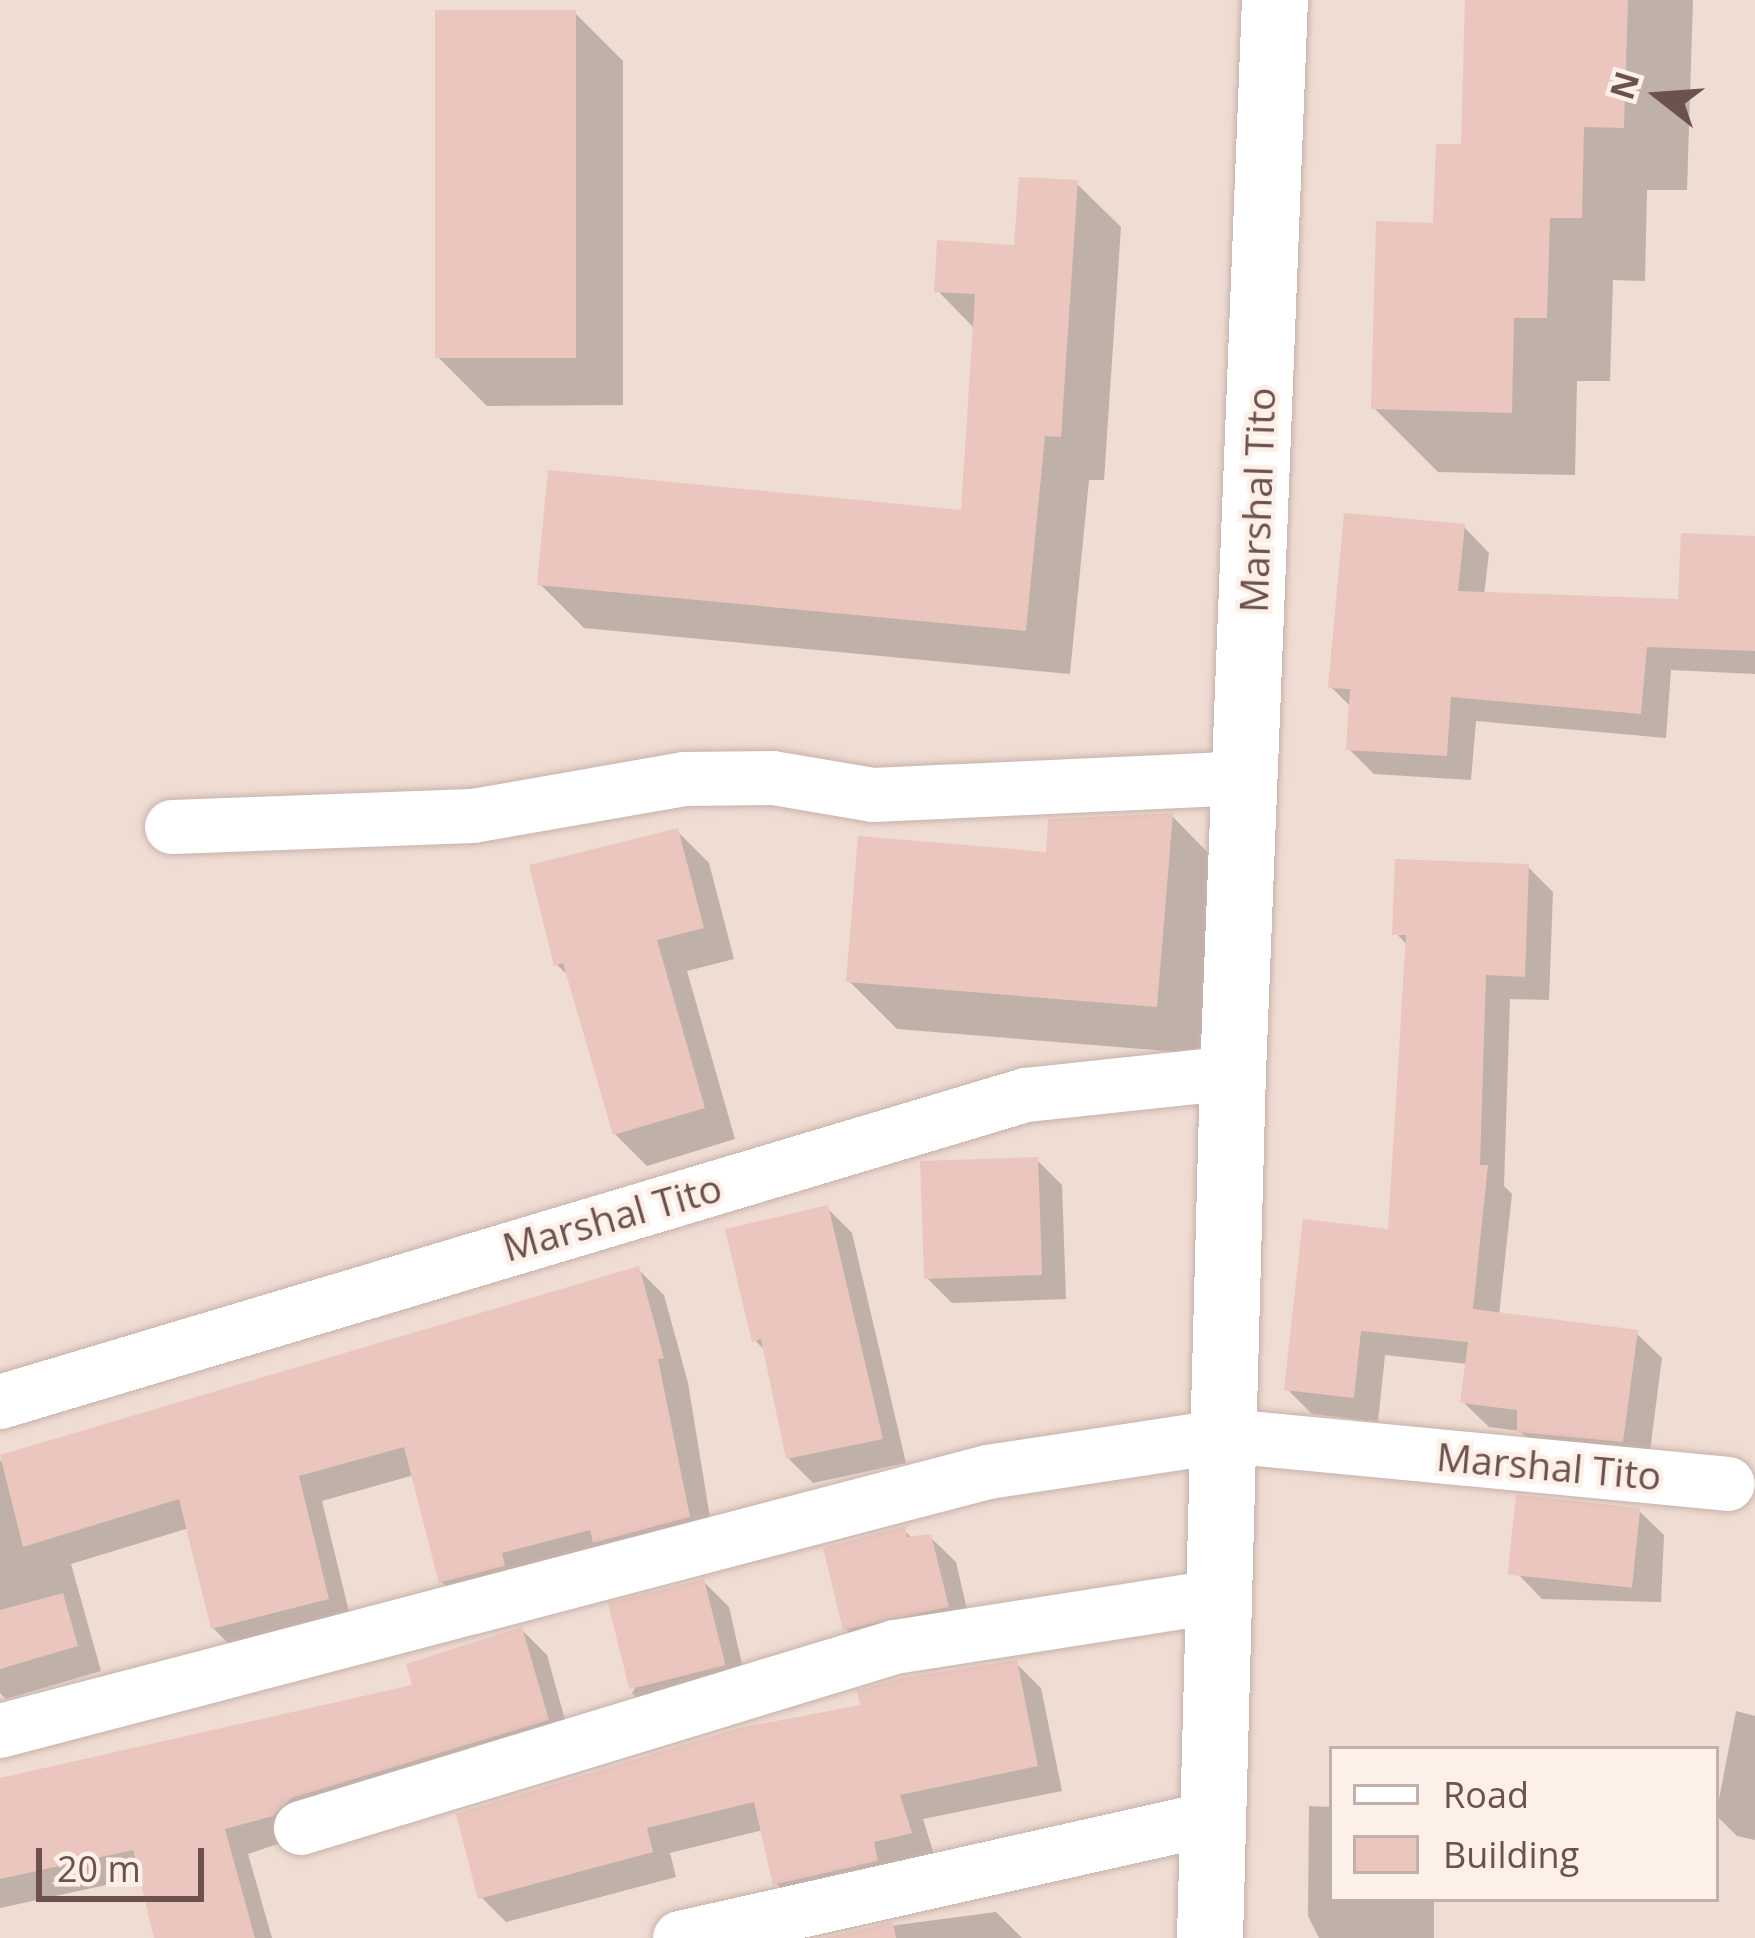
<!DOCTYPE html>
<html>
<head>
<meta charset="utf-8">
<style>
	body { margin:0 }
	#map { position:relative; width:1755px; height:1938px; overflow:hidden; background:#f8ebe2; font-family:"Open Sans",sans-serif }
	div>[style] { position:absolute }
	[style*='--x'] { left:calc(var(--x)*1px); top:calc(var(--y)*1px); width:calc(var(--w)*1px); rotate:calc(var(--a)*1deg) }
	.residential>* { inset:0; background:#efdcd2 }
	.shadow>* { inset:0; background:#0003 }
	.building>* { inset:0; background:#eac6be; transform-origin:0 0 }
	.roads { filter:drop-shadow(0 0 3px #c7b2ab) drop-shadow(0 0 3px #c7b2ab) }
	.minor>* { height:54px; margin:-27px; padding:0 27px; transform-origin:27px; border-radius:27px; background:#fff }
	.tertiary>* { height:66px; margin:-33px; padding:0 33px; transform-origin:33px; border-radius:33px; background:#fff }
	span { translate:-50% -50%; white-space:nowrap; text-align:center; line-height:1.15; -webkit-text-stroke:9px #fcf0e8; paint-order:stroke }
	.street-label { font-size:39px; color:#6c514c }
	.legend { position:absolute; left:1329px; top:1746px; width:390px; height:156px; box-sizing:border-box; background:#fcf0e8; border:3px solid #c2b0aa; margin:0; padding:15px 21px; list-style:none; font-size:36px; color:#6c514c }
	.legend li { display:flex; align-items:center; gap:24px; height:60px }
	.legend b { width:60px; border:3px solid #c2b0aa }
	.north { position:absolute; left:1599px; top:36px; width:120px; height:120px; -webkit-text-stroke:9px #fcf0e8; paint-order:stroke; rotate:287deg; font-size:33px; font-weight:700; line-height:48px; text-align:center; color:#6c514c }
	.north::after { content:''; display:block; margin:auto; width:42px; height:54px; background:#6c514c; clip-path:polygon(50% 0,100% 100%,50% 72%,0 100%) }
	.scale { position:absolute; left:36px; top:1848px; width:168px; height:54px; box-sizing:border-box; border:6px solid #6c514c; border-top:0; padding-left:15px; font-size:36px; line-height:42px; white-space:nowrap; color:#6c514c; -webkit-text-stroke:9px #fcf0e8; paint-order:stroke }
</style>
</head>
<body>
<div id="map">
	<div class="residential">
		<div style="clip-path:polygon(evenodd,0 0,1755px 0,1755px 1938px,0 1938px,0 0,1332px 1749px,1716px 1749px,1716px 1899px,1332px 1899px,1332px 1749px)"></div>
	</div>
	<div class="shadow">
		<div style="clip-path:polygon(1468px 0,1693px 0,1687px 190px,1647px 190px,1645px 281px,1613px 280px,1610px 381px,1577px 381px,1575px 475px,1438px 472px,1374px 408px,1464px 148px)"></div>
		<div style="clip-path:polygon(575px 13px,623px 61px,623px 405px,487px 406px,439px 358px)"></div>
		<div style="clip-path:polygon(1076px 183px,1121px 227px,1104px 480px,1089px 480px,1070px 674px,584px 628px,540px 584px,964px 513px,976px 330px,937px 290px,1017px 248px)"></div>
		<div style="clip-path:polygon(1464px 527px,1489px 553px,1484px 595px,1681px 602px,1755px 539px,1755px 674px,1671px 670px,1666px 738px,1476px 721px,1471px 780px,1374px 774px,1349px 749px,1352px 708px,1331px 687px)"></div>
		<div style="clip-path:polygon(1172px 816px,1219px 864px,1204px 1054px,897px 1029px,849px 981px,1049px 855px)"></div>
		<div style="clip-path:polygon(677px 831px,709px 863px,734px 959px,687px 971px,735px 1139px,647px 1166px,615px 1134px,571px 978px,556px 964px)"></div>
		<div style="clip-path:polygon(1528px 867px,1553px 892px,1549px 1000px,1510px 999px,1504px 1186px,1512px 1194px,1499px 1315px,1636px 1333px,1662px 1358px,1648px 1466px,1545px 1456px,1520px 1431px,1489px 1427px,1463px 1402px,1468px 1364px,1385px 1355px,1378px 1422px,1312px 1414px,1287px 1389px,1391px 1232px,1408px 946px,1396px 933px)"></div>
		<div style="clip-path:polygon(1037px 1160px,1062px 1185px,1066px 1299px,952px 1303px,927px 1278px)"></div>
		<div style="clip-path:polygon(827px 1208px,852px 1233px,906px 1463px,813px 1483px,788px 1458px,766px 1352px,755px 1340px)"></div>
		<div style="clip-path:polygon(639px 1270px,664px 1295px,688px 1383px,714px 1542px,467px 1607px,442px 1582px,414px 1475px,322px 1501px,352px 1624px,238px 1653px,213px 1628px,189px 1528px,71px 1564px,101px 1671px,6px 1699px,0 1693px,0 1461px)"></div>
		<div style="clip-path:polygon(1638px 1510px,1664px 1535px,1661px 1602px,1542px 1599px,1517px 1573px)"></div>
		<div style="clip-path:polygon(904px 1530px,913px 1539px,930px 1537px,956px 1562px,972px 1631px,871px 1654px,845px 1628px)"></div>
		<div style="clip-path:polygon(704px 1582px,729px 1607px,748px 1691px,657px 1719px,632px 1693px)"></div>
		<div style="clip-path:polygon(522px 1630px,547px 1655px,572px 1745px,248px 1854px,272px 1938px,157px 1938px,143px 1877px,0 1908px,0 1782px,416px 1687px)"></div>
		<div style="clip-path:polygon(1016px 1663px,1041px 1688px,1062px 1791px,923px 1819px,935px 1858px,801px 1908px,776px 1883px,763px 1830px,670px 1853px,676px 1877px,506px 1922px,481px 1897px,864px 1707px)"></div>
		<div style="clip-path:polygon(1736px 1711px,1755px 1716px,1755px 1840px,1737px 1836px,1716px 1815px)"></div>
		<div style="clip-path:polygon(1309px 1806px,1332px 1807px,1332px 1899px,1434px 1899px,1434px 1938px,1319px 1938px,1308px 1916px)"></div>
		<div style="clip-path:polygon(996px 1912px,1022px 1938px,837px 1938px,897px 1925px)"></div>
	</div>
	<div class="building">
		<div style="clip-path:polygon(1465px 0,1628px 0,1624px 128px,1584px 127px,1582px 218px,1550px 218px,1547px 318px,1514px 318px,1512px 413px,1371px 409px,1376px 221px,1433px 223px,1436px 144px,1461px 144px)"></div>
		<div style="left:576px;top:10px;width:348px;height:141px;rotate:90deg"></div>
		<div style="clip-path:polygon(1019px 177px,1078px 180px,1061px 437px,1045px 436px,1026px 631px,537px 585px,548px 470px,961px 510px,975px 294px,934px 292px,937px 240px,1014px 245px)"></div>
		<div style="clip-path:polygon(1344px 513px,1465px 524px,1458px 591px,1678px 599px,1681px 533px,1755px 536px,1755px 651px,1647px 647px,1641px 714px,1451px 697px,1447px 756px,1346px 750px,1350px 689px,1328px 688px)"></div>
		<div style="clip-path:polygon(1173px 813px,1157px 1007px,846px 982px,858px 836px,1046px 852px,1048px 819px)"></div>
		<div style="clip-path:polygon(678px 828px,704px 928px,657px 940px,705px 1108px,613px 1135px,563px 963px,554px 966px,529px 865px)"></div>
		<div style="clip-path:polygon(1395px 859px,1529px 864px,1525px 977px,1486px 975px,1480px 1165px,1488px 1165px,1473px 1309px,1638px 1330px,1623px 1442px,1517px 1432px,1517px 1410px,1460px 1403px,1468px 1342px,1361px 1331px,1354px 1398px,1284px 1390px,1303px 1219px,1388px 1229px,1406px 935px,1392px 935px)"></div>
		<div style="left:1038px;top:1157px;width:118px;height:118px;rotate:88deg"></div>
		<div style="clip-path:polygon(828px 1205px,883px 1439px,786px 1459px,761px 1339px,752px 1342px,725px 1229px)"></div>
		<div style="clip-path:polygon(639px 1266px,664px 1358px,658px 1359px,690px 1517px,593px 1543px,590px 1530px,502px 1553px,505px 1566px,439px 1583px,404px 1447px,299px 1476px,329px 1599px,211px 1629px,179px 1499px,23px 1547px,0 1455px)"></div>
		<div style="left:1516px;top:1495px;width:125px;height:80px;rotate:6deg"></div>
		<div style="clip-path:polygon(905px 1526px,907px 1537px,931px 1534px,949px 1607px,843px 1630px,823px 1548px)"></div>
		<div style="left:704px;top:1579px;width:89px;height:99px;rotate:76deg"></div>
		<div style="clip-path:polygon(63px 1593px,78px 1646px,0 1669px,0 1610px)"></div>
		<div style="clip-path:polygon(522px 1627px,549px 1720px,292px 1798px,273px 1816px,225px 1829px,255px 1938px,154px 1938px,133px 1850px,0 1879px,0 1778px,412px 1685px,406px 1664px)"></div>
		<div style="clip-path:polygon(1017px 1660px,1038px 1766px,900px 1795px,912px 1833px,874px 1842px,878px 1861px,773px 1885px,754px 1802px,647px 1828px,653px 1852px,478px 1899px,456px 1814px,739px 1728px,860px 1705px,857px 1691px,902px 1678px)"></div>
		<div style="clip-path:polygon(893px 1922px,896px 1938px,824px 1938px)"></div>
	</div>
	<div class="roads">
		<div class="minor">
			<div style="--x:172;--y:827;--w:301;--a:-2.1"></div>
			<div style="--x:473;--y:816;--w:214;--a:-9.9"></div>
			<div style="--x:684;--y:779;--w:89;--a:-0.6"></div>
			<div style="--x:773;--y:778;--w:101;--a:9.6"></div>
			<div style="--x:873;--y:795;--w:372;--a:-2.6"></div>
			<div style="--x:0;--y:1402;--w:1071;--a:-16.66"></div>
			<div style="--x:1026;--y:1095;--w:208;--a:-6.1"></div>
			<div style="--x:0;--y:1731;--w:1021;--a:-14.69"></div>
			<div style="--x:988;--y:1472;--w:242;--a:-8.6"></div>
			<div style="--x:1227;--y:1436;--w:503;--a:5.47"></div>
			<div style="--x:301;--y:1828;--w:621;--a:-16.95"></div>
			<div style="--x:895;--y:1647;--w:331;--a:-8.9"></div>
			<div style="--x:680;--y:1938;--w:547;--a:-12.67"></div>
		</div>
		<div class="tertiary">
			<div style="--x:1210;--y:1938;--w:865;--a:-88.48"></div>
			<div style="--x:1233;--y:1073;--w:1074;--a:-87.76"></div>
		</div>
	</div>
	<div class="street-label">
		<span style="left:1257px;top:500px;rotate:-88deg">Marshal Tito</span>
		<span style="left:612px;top:1217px;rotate:-16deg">Marshal Tito</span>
		<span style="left:1549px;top:1466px;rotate:5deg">Marshal Tito</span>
	</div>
	<ul class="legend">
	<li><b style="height:15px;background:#fff"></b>Road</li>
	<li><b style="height:33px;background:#eac6be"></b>Building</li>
	</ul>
	<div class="north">N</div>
	<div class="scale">20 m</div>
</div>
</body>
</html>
